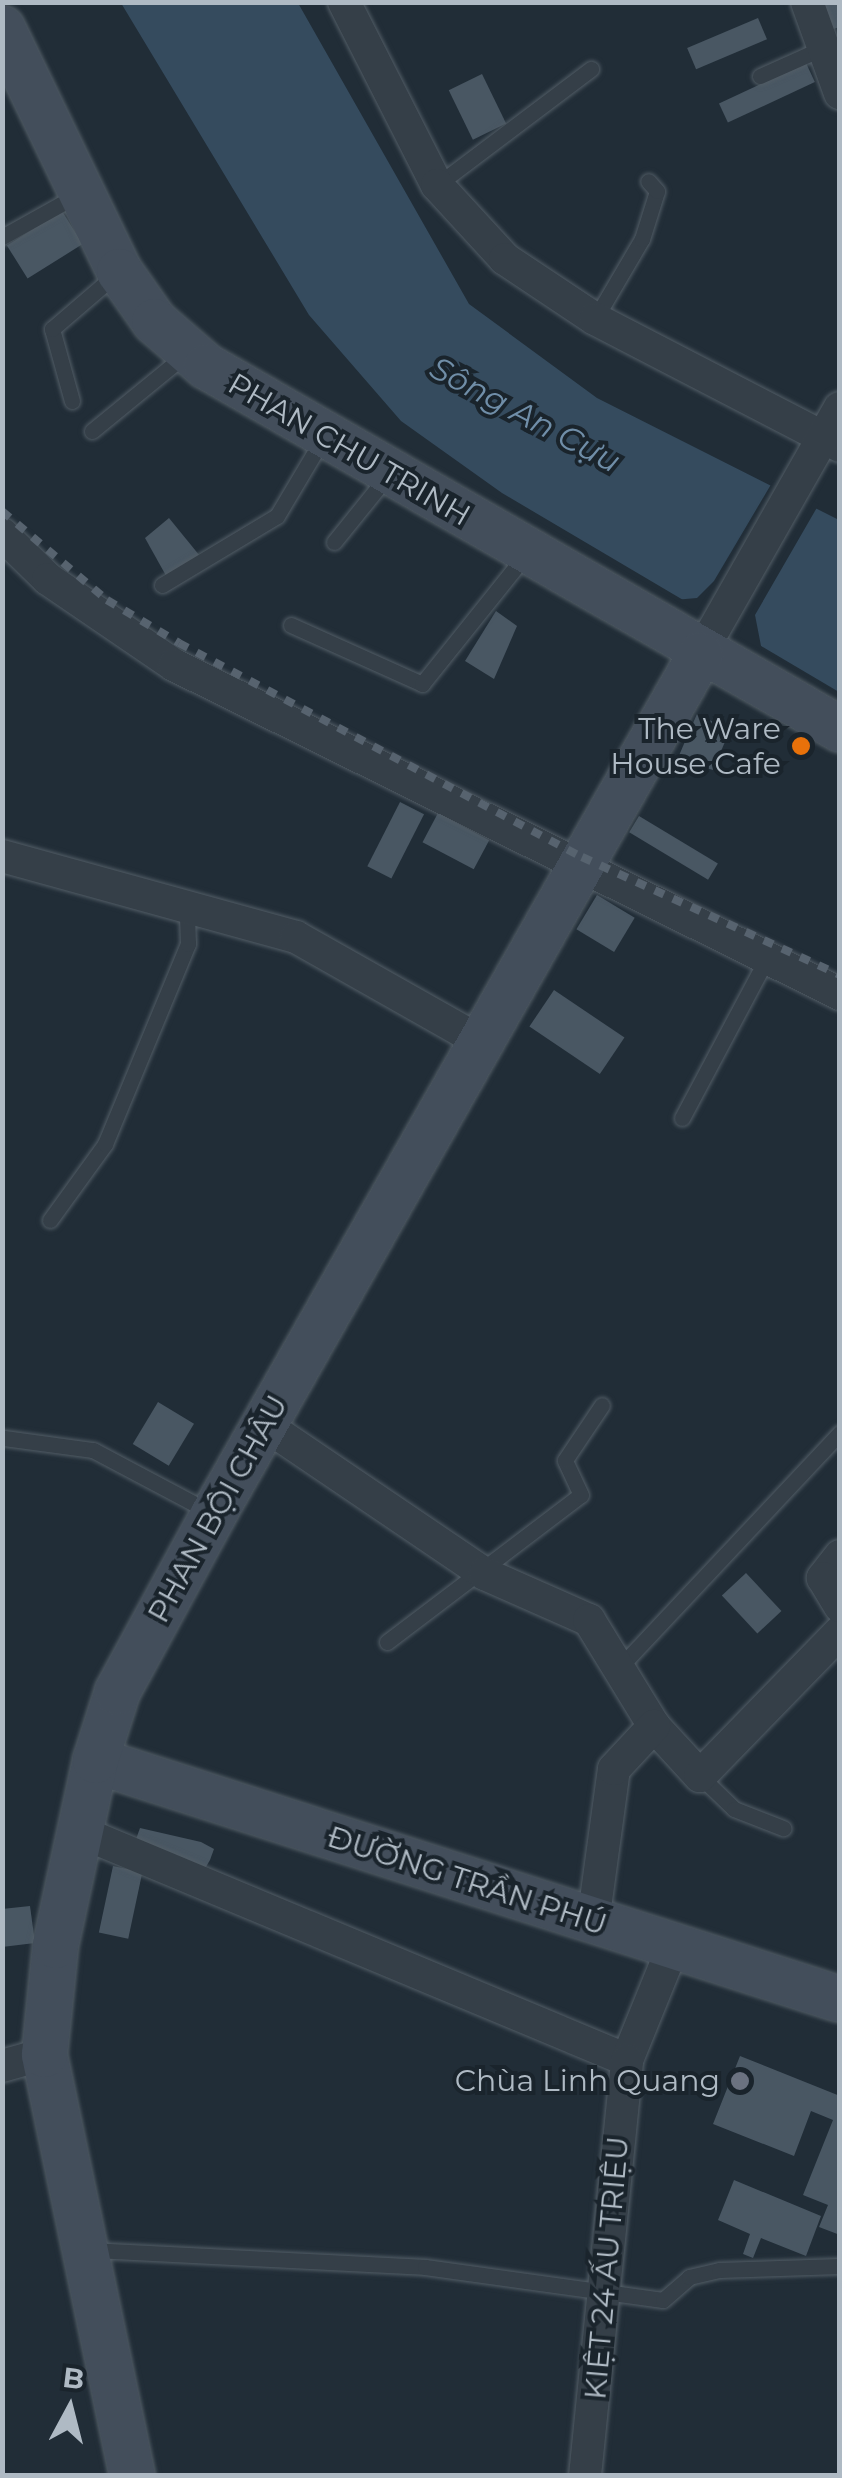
<!DOCTYPE html>
<html>
<head>
<meta charset="utf-8">
<style>
	body { margin:0 }
	#map { position:relative; width:842px; height:2478px; overflow:hidden; background:#212d37; font-family:Montserrat,sans-serif }
	div>[style] { position:absolute }
	[style*='--x'] { left:calc(var(--x)*1px); top:calc(var(--y)*1px); width:calc(var(--w)*1px); rotate:calc(var(--a)*1deg) }
	.water>* { inset:0; background:#354b5e }
	.pier>* { inset:0; background:#212d37 }
	.building>* { inset:0; background:#495763; transform-origin:0 0 }
	.roads { filter:drop-shadow(0 0 2px #525d66) drop-shadow(0 0 2px #525d66) }
	.lane>* { height:15px; margin:-7.5px; padding:0 7.5px; transform-origin:7.5px; border-radius:7.5px; background:#353f48 }
	.street>* { height:32px; margin:-16px; padding:0 16px; transform-origin:16px; border-radius:16px; background:#353f48 }
	.secondary>* { height:45px; margin:-22.5px; padding:0 22.5px; transform-origin:22.5px; border-radius:22.5px; background:#434e5b }
	.rail>* { height:8px; margin-top:-4px; transform-origin:0; background:repeating-linear-gradient(90deg,#57636f 0 10px,transparent 0 20px) }
	.dots>* { width:28px; height:28px; translate:-50% -50%; box-sizing:border-box; border:5px solid #1a242c; border-radius:50% }
	span { translate:-50% -50%; white-space:nowrap; text-align:center; line-height:1.15; -webkit-text-stroke:8px #1a242c; paint-order:stroke }
	.street-label { font-size:30px; color:#afbac4 }
	.poi-label { font-size:30px; color:#afbac4 }
	.right { translate:-100% -50%; text-align:right }
	.water-label { font-size:32px; color:#708ea8; font-style:italic }
	.frame { position:absolute; inset:0; border:5px solid #afbac4; pointer-events:none }
	.north { position:absolute; left:20px; top:2358px; width:100px; height:100px; -webkit-text-stroke:8px #1a242c; paint-order:stroke; rotate:7deg; font-size:28px; font-weight:700; line-height:40px; text-align:center; color:#afbac4 }
	.north::after { content:''; display:block; margin:auto; width:35px; height:45px; background:#afbac4; clip-path:polygon(50% 0,100% 100%,50% 72%,0 100%) }
</style>
</head>
<body>
<div id="map">
	<div class="water">
		<div style="clip-path:polygon(121px 3px,298px 3px,469px 304px,597px 398px,839px 520px,839px 692px,502px 493px,401px 421px,309px 315px)"></div>
	</div>
	<div class="pier">
		<div style="clip-path:polygon(773px 481px,819px 504px,755px 615px,762px 651px,674px 600px,697px 598px,714px 581px)"></div>
	</div>
	<div class="building">
		<div style="clip-path:polygon(824px 2px,840px 2px,840px 27px,833px 29px)"></div>
		<div style="left:758px;top:18px;width:23px;height:77px;rotate:67deg"></div>
		<div style="left:806px;top:63px;width:21px;height:96px;rotate:65deg"></div>
		<div style="left:482px;top:74px;width:55px;height:37px;rotate:64deg"></div>
		<div style="left:62px;top:211px;width:39px;height:65px;rotate:58deg"></div>
		<div style="clip-path:polygon(169px 518px,204px 561px,169px 581px,145px 538px)"></div>
		<div style="clip-path:polygon(496px 611px,517px 626px,494px 679px,465px 661px)"></div>
		<div style="clip-path:polygon(697px 714px,730px 730px,713px 770px,677px 760px)"></div>
		<div style="left:400px;top:802px;width:27px;height:72px;rotate:27deg"></div>
		<div style="left:438px;top:813px;width:58px;height:33px;rotate:28deg"></div>
		<div style="left:639px;top:816px;width:92px;height:19px;rotate:31deg"></div>
		<div style="left:597px;top:895px;width:44px;height:40px;rotate:31deg"></div>
		<div style="left:554px;top:990px;width:85px;height:44px;rotate:34deg"></div>
		<div style="left:158px;top:1402px;width:42px;height:49px;rotate:31deg"></div>
		<div style="left:746px;top:1573px;width:52px;height:33px;rotate:47deg"></div>
		<div style="clip-path:polygon(140px 1828px,201px 1842px,214px 1849px,210px 1860px,203px 1872px,135px 1842px)"></div>
		<div style="left:113px;top:1866px;width:30px;height:68px;rotate:12deg"></div>
		<div style="clip-path:polygon(30px 1906px,35px 1943px,2px 1947px,2px 1909px)"></div>
		<div style="clip-path:polygon(740px 2056px,840px 2096px,840px 2235px,819px 2227px,828px 2205px,803px 2195px,833px 2120px,811px 2111px,794px 2156px,713px 2124px)"></div>
		<div style="clip-path:polygon(734px 2180px,821px 2216px,806px 2256px,761px 2238px,753px 2258px,743px 2254px,750px 2234px,718px 2220px)"></div>
	</div>
	<div class="roads">
		<div class="lane">
			<div style="--x:760;--y:76;--w:69;--a:-24"></div>
			<div style="--x:437;--y:185;--w:193;--a:-37"></div>
			<div style="--x:2;--y:237;--w:86;--a:-29.2"></div>
			<div style="--x:595;--y:319;--w:93;--a:-59.6"></div>
			<div style="--x:642;--y:239;--w:50;--a:-72.6"></div>
			<div style="--x:657;--y:191;--w:13;--a:-132"></div>
			<div style="--x:72;--y:401;--w:75;--a:-105.5"></div>
			<div style="--x:52;--y:329;--w:84;--a:-40.7"></div>
			<div style="--x:92;--y:431;--w:122;--a:-39.3"></div>
			<div style="--x:334;--y:542;--w:86;--a:-51.1"></div>
			<div style="--x:162;--y:585;--w:134;--a:-31"></div>
			<div style="--x:277;--y:516;--w:92;--a:-59.3"></div>
			<div style="--x:291;--y:625;--w:144;--a:24.2"></div>
			<div style="--x:422;--y:684;--w:166;--a:-51.3"></div>
			<div style="--x:682;--y:1118;--w:179;--a:-62"></div>
			<div style="--x:50;--y:1220;--w:94;--a:-54.1"></div>
			<div style="--x:105;--y:1144;--w:217;--a:-67.5"></div>
			<div style="--x:188;--y:944;--w:36;--a:-92"></div>
			<div style="--x:4;--y:1438;--w:90;--a:7.7"></div>
			<div style="--x:93;--y:1450;--w:132;--a:27.9"></div>
			<div style="--x:387;--y:1642;--w:243;--a:-37.2"></div>
			<div style="--x:581;--y:1495;--w:38;--a:-115"></div>
			<div style="--x:565;--y:1460;--w:66;--a:-56.1"></div>
			<div style="--x:618;--y:1669;--w:324;--a:-46.8"></div>
			<div style="--x:700;--y:1776;--w:47;--a:44.1"></div>
			<div style="--x:734;--y:1809;--w:53;--a:21.2"></div>
			<div style="--x:92;--y:2250;--w:333;--a:2.9"></div>
			<div style="--x:425;--y:2267;--w:240;--a:7.9"></div>
			<div style="--x:663;--y:2300;--w:35;--a:-41"></div>
			<div style="--x:689;--y:2277;--w:31;--a:-13"></div>
			<div style="--x:719;--y:2270;--w:121;--a:-1.9"></div>
		</div>
		<div class="street">
			<div style="--x:344;--y:2;--w:205;--a:63.1"></div>
			<div style="--x:437;--y:185;--w:100;--a:47.4"></div>
			<div style="--x:505;--y:259;--w:108;--a:33.7"></div>
			<div style="--x:595;--y:319;--w:276;--a:27.4"></div>
			<div style="--x:807;--y:2;--w:97;--a:70.1"></div>
			<div style="--x:2;--y:534;--w:64;--a:44.4"></div>
			<div style="--x:48;--y:579;--w:153;--a:34.3"></div>
			<div style="--x:174;--y:665;--w:743;--a:26.29"></div>
			<div style="--x:700;--y:654;--w:283;--a:-60.4"></div>
			<div style="--x:2;--y:856;--w:305;--a:15.4"></div>
			<div style="--x:296;--y:937;--w:209;--a:29.5"></div>
			<div style="--x:265;--y:1425;--w:266;--a:34.1"></div>
			<div style="--x:485;--y:1574;--w:114;--a:23.9"></div>
			<div style="--x:589;--y:1620;--w:124;--a:58.5"></div>
			<div style="--x:654;--y:1726;--w:68;--a:47.4"></div>
			<div style="--x:700;--y:1776;--w:201;--a:-45.8"></div>
			<div style="--x:840;--y:1556;--w:28;--a:128"></div>
			<div style="--x:823;--y:1578;--w:33;--a:59"></div>
			<div style="--x:78;--y:1831;--w:595;--a:22.64"></div>
			<div style="--x:627;--y:2060;--w:120;--a:-67.9"></div>
			<div style="--x:593;--y:1922;--w:154;--a:-82.2"></div>
			<div style="--x:614;--y:1769;--w:59;--a:-47.1"></div>
			<div style="--x:2;--y:2066;--w:44;--a:-15.9"></div>
			<div style="--x:585;--y:2476;--w:418;--a:-84.2"></div>
		</div>
		<div class="secondary">
			<div style="--x:2;--y:28;--w:270;--a:64.3"></div>
			<div style="--x:119;--y:271;--w:61;--a:55"></div>
			<div style="--x:154;--y:321;--w:69;--a:40.9"></div>
			<div style="--x:206;--y:366;--w:731;--a:29.79"></div>
			<div style="--x:95;--y:1760;--w:782;--a:17.79"></div>
			<div style="--x:132;--y:2476;--w:431;--a:-101.8"></div>
			<div style="--x:44;--y:2054;--w:110;--a:-84.2"></div>
			<div style="--x:55;--y:1945;--w:189;--a:-77.8"></div>
			<div style="--x:95;--y:1760;--w:72;--a:-72.3"></div>
			<div style="--x:117;--y:1691;--w:201;--a:-61.5"></div>
			<div style="--x:213;--y:1514;--w:988;--a:-60.48"></div>
		</div>
	</div>
	<div class="rail">
		<div style="--x:2;--y:511;--w:138;--a:40.3"></div>
		<div style="--x:107;--y:600;--w:84;--a:30.8"></div>
		<div style="--x:179;--y:643;--w:456;--a:28"></div>
		<div style="--x:582;--y:857;--w:284;--a:24.6"></div>
	</div>
	<div class="dots">
		<div style="left:801px;top:746px;background:#e8710a"></div>
		<div style="left:740px;top:2081px;background:#6b7280"></div>
	</div>
	<div class="street-label">
		<span style="left:349px;top:450px;rotate:30deg">PHAN CHU TRINH</span>
		<span style="left:218px;top:1509px;rotate:-61deg">PHAN BỘI CHÂU</span>
		<span style="left:467px;top:1881px;rotate:18deg">ĐƯỜNG TRẦN PHÚ</span>
		<span style="left:607px;top:2268px;rotate:-85deg">KIỆT 24 ẤU TRIỆU</span>
	</div>
	<div class="poi-label">
		<span class="right" style="left:781px;top:746px">The Ware<br>House Cafe</span>
		<span class="right" style="left:720px;top:2081px">Chùa Linh Quang</span>
	</div>
	<div class="water-label">
		<span style="left:525px;top:415px;rotate:28deg">Sông An Cựu</span>
	</div>
	<div class="frame"></div>
	<div class="north">B</div>
</div>
</body>
</html>
